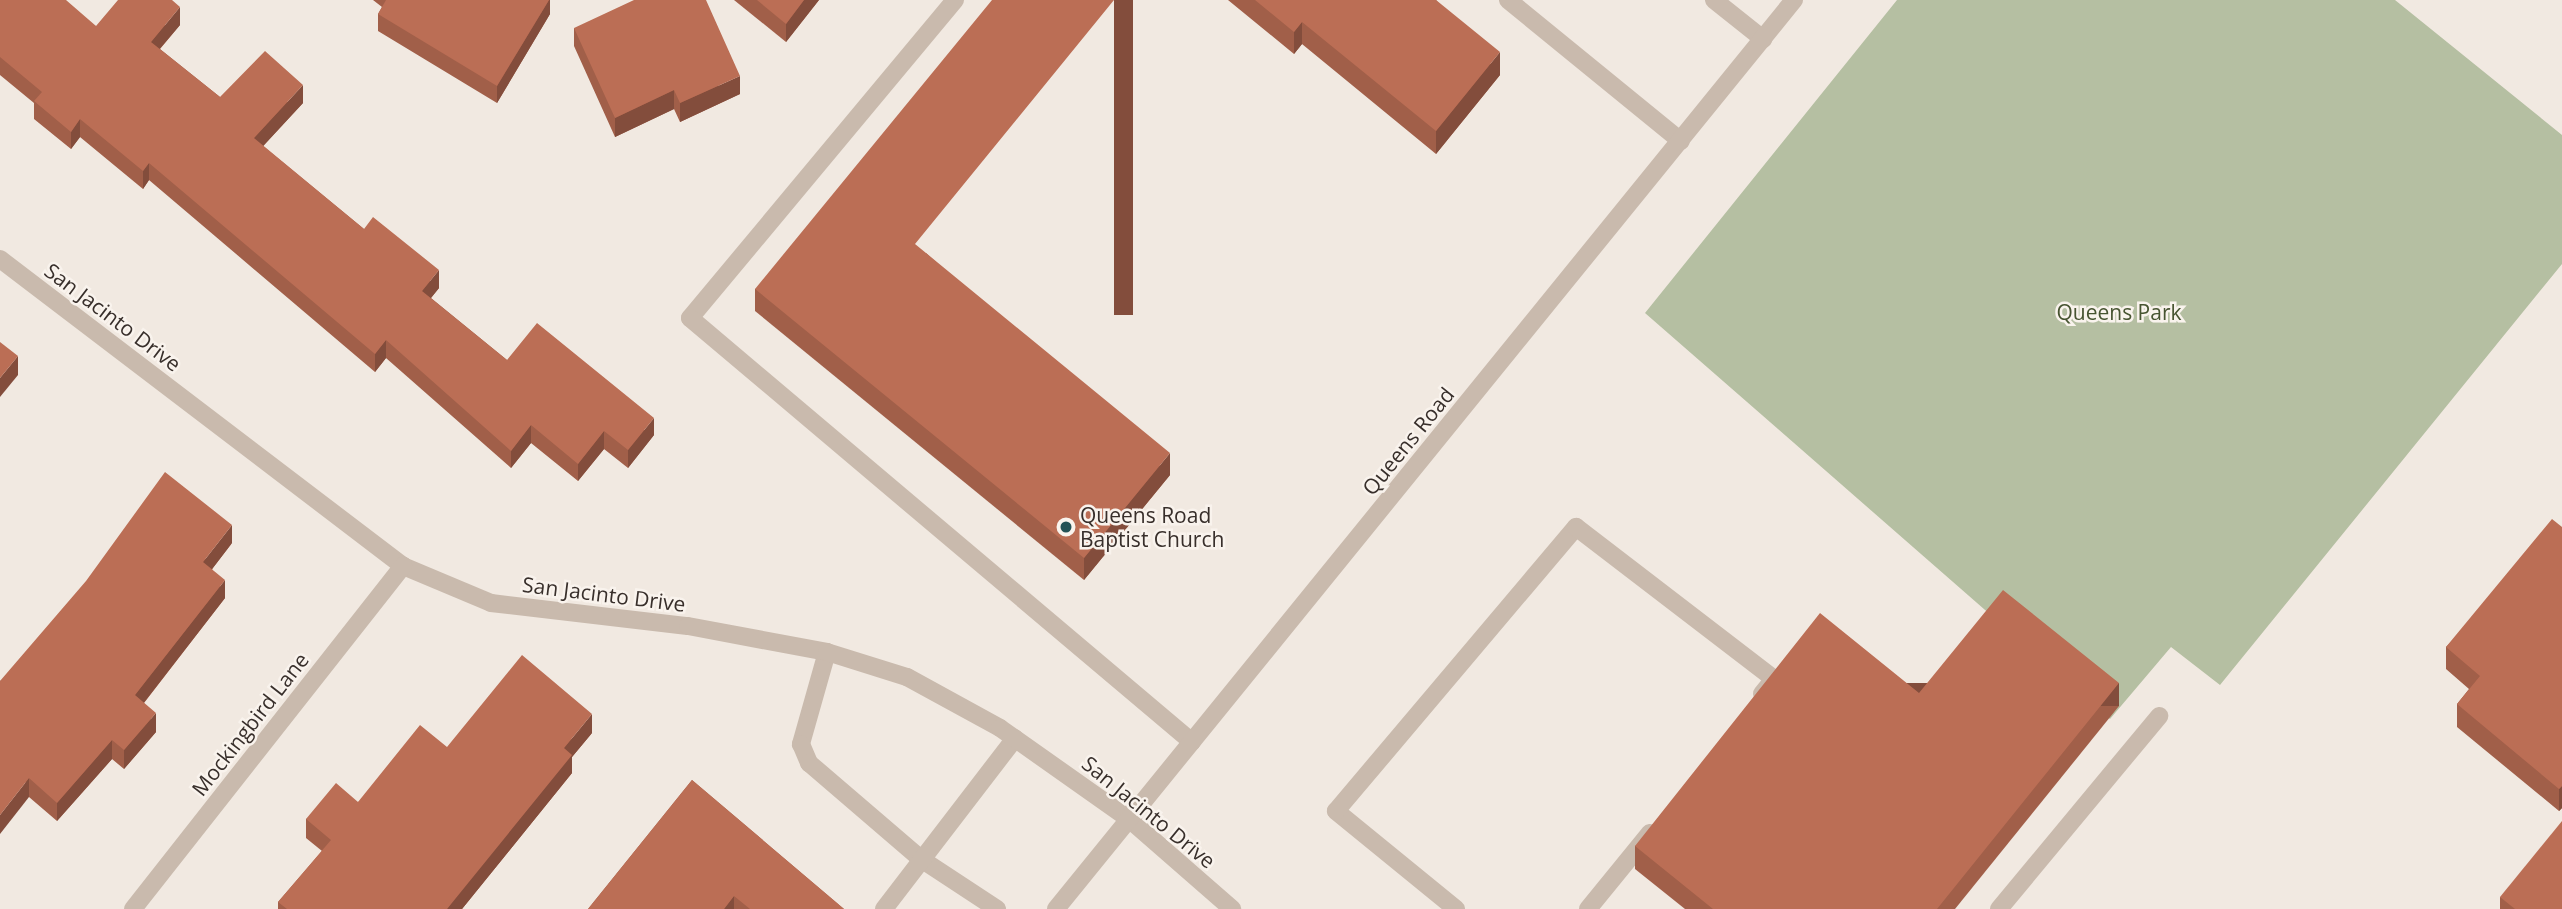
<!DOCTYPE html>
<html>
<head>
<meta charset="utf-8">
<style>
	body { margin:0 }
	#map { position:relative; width:2562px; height:909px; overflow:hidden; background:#f1e9e1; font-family:"Open Sans",sans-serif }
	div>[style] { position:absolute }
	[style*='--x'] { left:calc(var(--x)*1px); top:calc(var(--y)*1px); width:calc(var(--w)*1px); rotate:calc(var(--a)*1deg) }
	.green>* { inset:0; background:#b5bfa2 }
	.service>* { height:18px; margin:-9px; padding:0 9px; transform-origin:9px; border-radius:9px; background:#c9baad }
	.minor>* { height:18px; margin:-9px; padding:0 9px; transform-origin:9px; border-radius:9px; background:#c9baad }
	.tertiary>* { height:18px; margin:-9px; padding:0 9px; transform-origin:9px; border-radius:9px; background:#c9baad }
	.wall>* { inset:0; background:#a15f49 }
	.shaded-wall>* { inset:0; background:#834d3c; transform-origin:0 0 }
	.building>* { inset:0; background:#bb6e55 }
	.dots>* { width:19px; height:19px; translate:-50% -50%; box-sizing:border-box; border:4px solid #f9f3ed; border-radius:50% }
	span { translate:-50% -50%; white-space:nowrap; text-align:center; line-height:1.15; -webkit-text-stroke:5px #f9f3ed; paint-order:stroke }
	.park-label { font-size:21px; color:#475431 }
	.street-label { font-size:21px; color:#382f2b }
	.poi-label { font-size:21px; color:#382f2b }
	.left { translate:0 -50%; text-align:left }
</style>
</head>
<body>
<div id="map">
	<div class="green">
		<div style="clip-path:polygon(1897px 0,2395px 0,2562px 135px,2562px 264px,2220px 685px,2171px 647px,2110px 719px,1645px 313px)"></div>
	</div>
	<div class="service">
		<div style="--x:955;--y:0;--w:414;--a:129.8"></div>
		<div style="--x:690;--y:318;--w:657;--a:40.19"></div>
		<div style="--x:1508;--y:0;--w:223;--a:39.2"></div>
		<div style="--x:1714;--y:0;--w:63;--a:38.5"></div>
		<div style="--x:827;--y:652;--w:96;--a:105.8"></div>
		<div style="--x:801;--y:744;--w:21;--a:67"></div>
		<div style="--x:809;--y:763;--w:148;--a:40.6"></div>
		<div style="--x:921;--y:859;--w:91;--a:33.3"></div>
		<div style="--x:884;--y:909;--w:215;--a:-52.5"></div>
		<div style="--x:1456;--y:909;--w:155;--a:-140.8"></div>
		<div style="--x:1336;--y:811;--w:372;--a:-49.8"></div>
		<div style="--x:1576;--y:527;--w:250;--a:37.5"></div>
		<div style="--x:1774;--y:679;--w:19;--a:129"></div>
		<div style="--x:1588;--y:909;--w:98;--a:-50.8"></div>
		<div style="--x:1999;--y:909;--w:251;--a:-50.3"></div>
	</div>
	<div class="minor">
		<div style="--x:0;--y:259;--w:507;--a:37.3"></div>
		<div style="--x:403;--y:566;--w:95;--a:22.8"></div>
		<div style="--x:491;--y:603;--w:198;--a:6.7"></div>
		<div style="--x:688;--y:626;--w:141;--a:10.6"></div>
		<div style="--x:827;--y:652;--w:84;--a:17.4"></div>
		<div style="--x:907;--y:677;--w:106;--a:28.7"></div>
		<div style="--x:1000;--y:728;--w:158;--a:35.2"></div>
		<div style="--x:1129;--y:819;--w:137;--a:41.1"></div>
		<div style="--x:133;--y:909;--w:437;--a:-51.8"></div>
	</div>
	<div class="tertiary">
		<div style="--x:1056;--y:909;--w:1171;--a:-50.93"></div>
	</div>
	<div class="wall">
		<div style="clip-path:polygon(0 0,96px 26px,180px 25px,160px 49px,220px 97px,303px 103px,263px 146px,364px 229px,439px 288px,431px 298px,507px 360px,654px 435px,628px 468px,604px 449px,578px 481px,531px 443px,511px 468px,386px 358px,375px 372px,149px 180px,143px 189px,80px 137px,71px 149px,34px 119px,34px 103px,0 75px)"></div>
		<div style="clip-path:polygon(373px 0,550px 0,550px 14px,497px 103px,378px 31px,378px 14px,382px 7px)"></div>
		<div style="clip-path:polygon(734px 0,819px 0,786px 42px)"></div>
		<div style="clip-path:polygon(1228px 0,1436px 0,1500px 75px,1436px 154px,1302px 44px,1294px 54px)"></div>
		<div style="clip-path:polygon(574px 28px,740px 94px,680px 122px,674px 109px,615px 137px,574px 46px)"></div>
		<div style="clip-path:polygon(926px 253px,1170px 475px,1084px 580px,755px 311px,755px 289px)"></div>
		<div style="clip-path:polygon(2562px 527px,2562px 808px,2559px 811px,2457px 727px,2457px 704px,2469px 689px,2446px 669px,2446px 647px)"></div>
		<div style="clip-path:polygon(232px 543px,212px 569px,225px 598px,144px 703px,156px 732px,124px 769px,112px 759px,57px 821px,29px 797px,0 681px)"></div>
		<div style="clip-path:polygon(1919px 693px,2119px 706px,1955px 909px,1685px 909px,1635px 869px,1635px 846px)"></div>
		<div style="clip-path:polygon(592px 733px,572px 757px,572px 773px,462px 909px,278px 909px,278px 902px,322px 851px,306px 838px,306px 819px,358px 802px)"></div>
		<div style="clip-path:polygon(692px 780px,844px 909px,588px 909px)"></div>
		<div style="clip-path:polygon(2500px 897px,2562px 909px,2500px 909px)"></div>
	</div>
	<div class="shaded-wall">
		<div style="clip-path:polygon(549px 0,550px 0,550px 14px,497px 103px,497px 86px)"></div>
		<div style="clip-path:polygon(804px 0,819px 0,786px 42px,786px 24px)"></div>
		<div style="left:1114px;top:0;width:19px;height:315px"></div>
		<div style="clip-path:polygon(180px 7px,180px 25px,151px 59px,151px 42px)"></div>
		<div style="clip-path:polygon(1302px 22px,1302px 44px,1294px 54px,1294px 32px)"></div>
		<div style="clip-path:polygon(1500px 52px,1500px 75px,1436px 154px,1436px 131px)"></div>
		<div style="clip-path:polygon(740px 76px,740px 94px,680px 122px,680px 103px)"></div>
		<div style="clip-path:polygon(303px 85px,303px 103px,254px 156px,254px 138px)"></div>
		<div style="clip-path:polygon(674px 90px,674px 109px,615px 137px,615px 118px)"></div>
		<div style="clip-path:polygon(80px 119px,80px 137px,71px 149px,71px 132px)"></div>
		<div style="clip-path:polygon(149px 163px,149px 180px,143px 189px,143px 171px)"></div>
		<div style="clip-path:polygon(439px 270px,439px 288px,422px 309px,422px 291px)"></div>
		<div style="clip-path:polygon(386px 340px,386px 358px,375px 372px,375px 354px)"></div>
		<div style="clip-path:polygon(18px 356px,18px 375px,0 397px,0 378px)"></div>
		<div style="clip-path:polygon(654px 418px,654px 435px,628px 468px,628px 450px)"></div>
		<div style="clip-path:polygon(531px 425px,531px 443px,511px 468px,511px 451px)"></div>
		<div style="clip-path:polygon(604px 431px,604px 449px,578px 481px,578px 464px)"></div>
		<div style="clip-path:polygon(1170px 453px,1170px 475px,1084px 580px,1084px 558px)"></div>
		<div style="clip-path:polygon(232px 525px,232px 543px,203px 581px,203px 562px)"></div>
		<div style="clip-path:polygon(225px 580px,225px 598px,135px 714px,135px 695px)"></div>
		<div style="left:2119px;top:683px;width:23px;height:290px;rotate:90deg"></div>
		<div style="clip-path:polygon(156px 713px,156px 732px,124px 769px,124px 750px)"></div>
		<div style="clip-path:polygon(592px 714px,592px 733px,572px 757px,572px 773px,462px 909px,447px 909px,564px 748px)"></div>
		<div style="clip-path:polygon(112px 740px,112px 759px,57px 821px,57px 803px)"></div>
		<div style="clip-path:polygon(29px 778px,29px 797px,0 834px,0 815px)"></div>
		<div style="clip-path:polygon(2562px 786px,2562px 808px,2559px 811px,2559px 789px)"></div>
		<div style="clip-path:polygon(734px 896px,734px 909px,724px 909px)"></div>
	</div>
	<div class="building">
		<div style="clip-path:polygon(0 0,66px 0,96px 26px,118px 0,172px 0,180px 7px,151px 42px,220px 97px,265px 51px,303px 85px,254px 138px,364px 229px,373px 217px,439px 270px,422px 291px,507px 360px,537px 323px,654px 418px,628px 450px,604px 431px,578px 464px,531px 425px,511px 451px,386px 340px,375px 354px,149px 163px,143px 171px,80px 119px,71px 132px,34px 101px,42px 92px,0 57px)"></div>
		<div style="clip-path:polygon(386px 0,549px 0,497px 86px,378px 14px)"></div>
		<div style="clip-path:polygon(634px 0,706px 0,740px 76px,680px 103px,674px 90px,615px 118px,574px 28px)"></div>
		<div style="clip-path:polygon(757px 0,804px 0,786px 24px)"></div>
		<div style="clip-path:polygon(992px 0,1114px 0,915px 244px,1170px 453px,1084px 558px,755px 289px)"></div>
		<div style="clip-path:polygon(1255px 0,1436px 0,1500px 52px,1436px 131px,1302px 22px,1294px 32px)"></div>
		<div style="clip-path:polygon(0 342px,18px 356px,0 378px)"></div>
		<div style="clip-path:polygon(165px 472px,232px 525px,203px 562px,225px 580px,135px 695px,156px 713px,124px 750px,112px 740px,57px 803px,29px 778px,0 815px,0 681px,86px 581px)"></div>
		<div style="clip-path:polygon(2552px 519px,2562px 527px,2562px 786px,2559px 789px,2457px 704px,2480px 676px,2446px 647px)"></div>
		<div style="clip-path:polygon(2003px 590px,2119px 683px,1937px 909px,1713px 909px,1635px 846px,1820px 613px,1919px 693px)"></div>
		<div style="clip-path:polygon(522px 655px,592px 714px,564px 748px,572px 755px,447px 909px,287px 909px,278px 902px,331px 840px,306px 819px,336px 783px,358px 802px,420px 725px,447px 747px)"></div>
		<div style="clip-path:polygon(692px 780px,844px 909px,750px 909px,734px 896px,724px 909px,588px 909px)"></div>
		<div style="clip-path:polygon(2562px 821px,2562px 909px,2515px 909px,2500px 897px)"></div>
	</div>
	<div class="dots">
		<div style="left:1066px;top:527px;background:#245256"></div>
	</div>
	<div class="park-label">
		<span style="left:2119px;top:312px">Queens Park</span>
	</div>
	<div class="street-label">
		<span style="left:113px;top:317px;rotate:37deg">San Jacinto Drive</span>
		<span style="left:1408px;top:441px;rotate:-51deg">Queens Road</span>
		<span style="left:604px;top:594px;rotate:7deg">San Jacinto Drive</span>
		<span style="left:250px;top:724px;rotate:-52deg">Mockingbird Lane</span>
		<span style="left:1149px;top:812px;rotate:39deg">San Jacinto Drive</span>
	</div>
	<div class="poi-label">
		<span class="left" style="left:1080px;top:527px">Queens Road<br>Baptist Church</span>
	</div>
</div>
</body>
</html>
